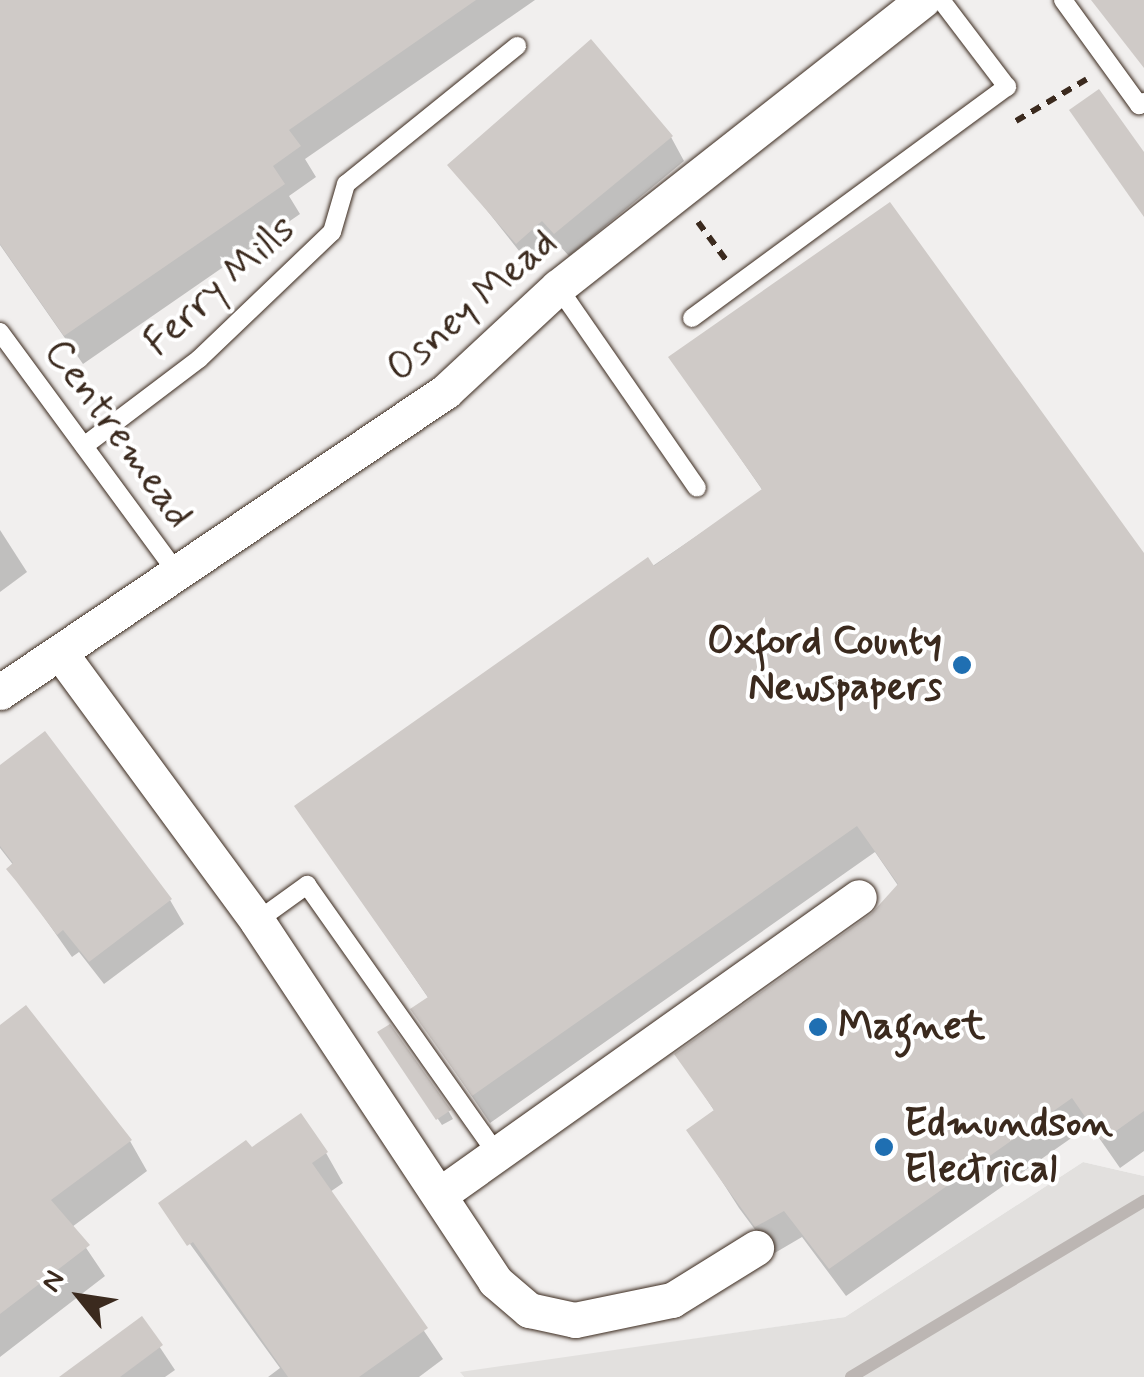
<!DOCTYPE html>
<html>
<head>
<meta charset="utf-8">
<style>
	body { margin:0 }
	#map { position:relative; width:1144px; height:1377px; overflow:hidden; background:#fff; font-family:Mynerve,sans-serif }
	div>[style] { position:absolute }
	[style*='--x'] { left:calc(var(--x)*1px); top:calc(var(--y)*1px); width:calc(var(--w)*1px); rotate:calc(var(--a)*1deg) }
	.built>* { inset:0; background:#f1efee }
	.green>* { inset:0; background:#e2e0de }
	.shadow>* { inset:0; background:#0003 }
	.stream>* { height:12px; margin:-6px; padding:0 6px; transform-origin:6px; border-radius:6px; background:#bcb6b3 }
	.building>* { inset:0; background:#cfcac7 }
	.path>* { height:6px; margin-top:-3px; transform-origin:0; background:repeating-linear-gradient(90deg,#3b2a1e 0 10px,transparent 0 18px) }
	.roads { filter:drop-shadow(0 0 2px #3b2a1e) drop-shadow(0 0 2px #3b2a1e) }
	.service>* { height:18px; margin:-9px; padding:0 9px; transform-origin:9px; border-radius:9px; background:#fff }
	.minor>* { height:35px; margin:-17.5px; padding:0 17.5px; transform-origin:17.5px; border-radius:17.5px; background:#fff }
	.dots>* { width:28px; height:28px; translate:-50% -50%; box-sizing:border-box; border:5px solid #fff; border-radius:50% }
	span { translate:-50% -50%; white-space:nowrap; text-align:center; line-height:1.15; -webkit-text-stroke:8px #fff; paint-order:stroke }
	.street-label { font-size:40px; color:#3b2a1e }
	.poi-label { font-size:40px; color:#3b2a1e; font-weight:700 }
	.right { translate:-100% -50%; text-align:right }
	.left { translate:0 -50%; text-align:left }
	.north { position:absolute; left:30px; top:1247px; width:100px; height:100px; -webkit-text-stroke:8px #fff; paint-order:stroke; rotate:300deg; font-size:28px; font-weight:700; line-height:40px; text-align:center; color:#3b2a1e }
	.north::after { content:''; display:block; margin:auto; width:35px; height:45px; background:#3b2a1e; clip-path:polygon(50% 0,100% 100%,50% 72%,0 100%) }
</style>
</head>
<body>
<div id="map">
	<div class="built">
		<div style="clip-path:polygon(0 0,1144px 0,1144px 1176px,1083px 1162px,845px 1317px,461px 1373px,464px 1377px,0 1377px)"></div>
	</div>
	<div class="green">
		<div style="clip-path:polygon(1083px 1162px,1144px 1176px,1144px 1377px,464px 1377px,460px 1372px,845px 1317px)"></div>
	</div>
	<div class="shadow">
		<div style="clip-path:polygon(0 0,535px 0,305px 159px,316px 177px,289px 196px,300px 214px,83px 364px,0 245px)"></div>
		<div style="clip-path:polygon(671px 137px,684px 161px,569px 256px,557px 243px,531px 266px,451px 165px)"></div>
		<div style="clip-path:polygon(671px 358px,1144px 557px,1144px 1151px,1120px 1168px,1090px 1125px,846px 1296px,802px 1237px,773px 1254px,739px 1208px,689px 1130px,715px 1112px,678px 1055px,873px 916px,899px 887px,875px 852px,490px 1123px,413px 1010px,429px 999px,298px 807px,763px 491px)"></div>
		<div style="clip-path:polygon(0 530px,27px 572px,0 592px)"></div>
		<div style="clip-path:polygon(0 768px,170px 900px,184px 924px,104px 984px,79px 952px,72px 957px,10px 869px,14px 866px,0 848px)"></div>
		<div style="clip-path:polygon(0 1029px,130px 1141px,147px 1171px,72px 1227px,105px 1276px,0 1357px)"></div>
		<div style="clip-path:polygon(385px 1040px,449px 1112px,453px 1119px,442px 1125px)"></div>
		<div style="clip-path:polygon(252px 1151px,326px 1153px,343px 1183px,330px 1192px,443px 1359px,419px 1377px,268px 1377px,280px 1368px,161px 1204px)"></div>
		<div style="clip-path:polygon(141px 1319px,175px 1370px,165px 1377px,63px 1377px)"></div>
	</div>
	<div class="stream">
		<div style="--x:851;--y:1377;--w:342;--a:-31"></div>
	</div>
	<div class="building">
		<div style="clip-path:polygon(0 0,476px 0,289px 130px,301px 146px,273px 166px,285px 184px,64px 336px,0 244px)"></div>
		<div style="clip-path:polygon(1091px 0,1144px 0,1144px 68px)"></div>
		<div style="clip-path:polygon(591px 39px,673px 136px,554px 234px,542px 221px,516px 244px,447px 165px)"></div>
		<div style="clip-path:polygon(1099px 89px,1144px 152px,1144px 217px,1069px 110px)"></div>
		<div style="clip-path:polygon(890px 202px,1144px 553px,1144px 1111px,1102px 1141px,1072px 1098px,829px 1269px,784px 1211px,755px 1227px,720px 1179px,686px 1130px,714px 1110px,674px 1054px,871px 914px,898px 884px,857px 826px,472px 1096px,410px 1009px,428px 997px,294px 806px,648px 557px,654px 566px,762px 489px,668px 357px)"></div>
		<div style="clip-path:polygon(45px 731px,172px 899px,89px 962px,63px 930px,57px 935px,16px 881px,6px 869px,13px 863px,0 846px,0 765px)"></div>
		<div style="clip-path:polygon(26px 1005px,132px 1140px,51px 1200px,90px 1245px,0 1314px,0 1025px)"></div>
		<div style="clip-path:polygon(390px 1024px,451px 1110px,436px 1120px,377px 1032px)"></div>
		<div style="clip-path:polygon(301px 1113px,328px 1152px,312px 1163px,428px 1328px,359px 1377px,288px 1377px,193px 1242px,187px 1246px,158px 1203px,246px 1140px,252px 1147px)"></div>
		<div style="clip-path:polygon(142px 1316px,163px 1345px,120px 1377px,59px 1377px)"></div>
	</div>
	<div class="path">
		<div style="--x:1016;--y:121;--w:82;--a:-30.6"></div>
		<div style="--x:698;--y:222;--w:47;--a:53.6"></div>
	</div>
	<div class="roads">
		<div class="service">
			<div style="--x:1063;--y:0;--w:130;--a:54.1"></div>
			<div style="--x:1139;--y:105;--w:6;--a:-31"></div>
			<div style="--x:558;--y:287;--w:244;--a:55.3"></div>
			<div style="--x:692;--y:318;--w:391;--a:-36.3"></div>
			<div style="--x:1007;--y:87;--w:109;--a:-127.2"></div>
			<div style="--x:0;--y:332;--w:303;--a:53.7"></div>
			<div style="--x:84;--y:446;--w:144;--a:-37.1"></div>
			<div style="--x:199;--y:359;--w:184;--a:-43.7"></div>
			<div style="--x:332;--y:232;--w:50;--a:-73.7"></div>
			<div style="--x:346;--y:184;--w:220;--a:-38.9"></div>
			<div style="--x:257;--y:921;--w:62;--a:-35.8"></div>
			<div style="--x:307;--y:885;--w:329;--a:54.8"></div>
		</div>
		<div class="minor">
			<div style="--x:61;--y:654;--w:331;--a:53.7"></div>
			<div style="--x:257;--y:921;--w:432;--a:56.5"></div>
			<div style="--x:495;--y:1281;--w:45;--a:40.5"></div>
			<div style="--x:529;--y:1310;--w:47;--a:12.3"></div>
			<div style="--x:575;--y:1320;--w:99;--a:-11.7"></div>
			<div style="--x:672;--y:1300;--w:99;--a:-31.8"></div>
			<div style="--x:0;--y:692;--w:538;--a:-34.01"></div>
			<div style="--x:446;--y:391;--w:153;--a:-42.9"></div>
			<div style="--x:558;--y:287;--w:464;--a:-38.2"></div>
			<div style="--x:442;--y:1193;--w:511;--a:-35.37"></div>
		</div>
	</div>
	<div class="dots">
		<div style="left:962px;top:665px;background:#1f6fb2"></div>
		<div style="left:818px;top:1027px;background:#1f6fb2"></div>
		<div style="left:884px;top:1147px;background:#1f6fb2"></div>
	</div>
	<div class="street-label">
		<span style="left:220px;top:286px;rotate:-42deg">Ferry Mills</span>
		<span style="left:472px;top:306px;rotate:-41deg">Osney Mead</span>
		<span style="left:118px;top:434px;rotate:54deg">Centremead</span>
	</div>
	<div class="poi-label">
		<span class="right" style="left:942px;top:665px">Oxford County<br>Newspapers</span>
		<span class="left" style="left:838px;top:1027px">Magnet</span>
		<span class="left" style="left:904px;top:1147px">Edmundson<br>Electrical</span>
	</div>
	<div class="north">N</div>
</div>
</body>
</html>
